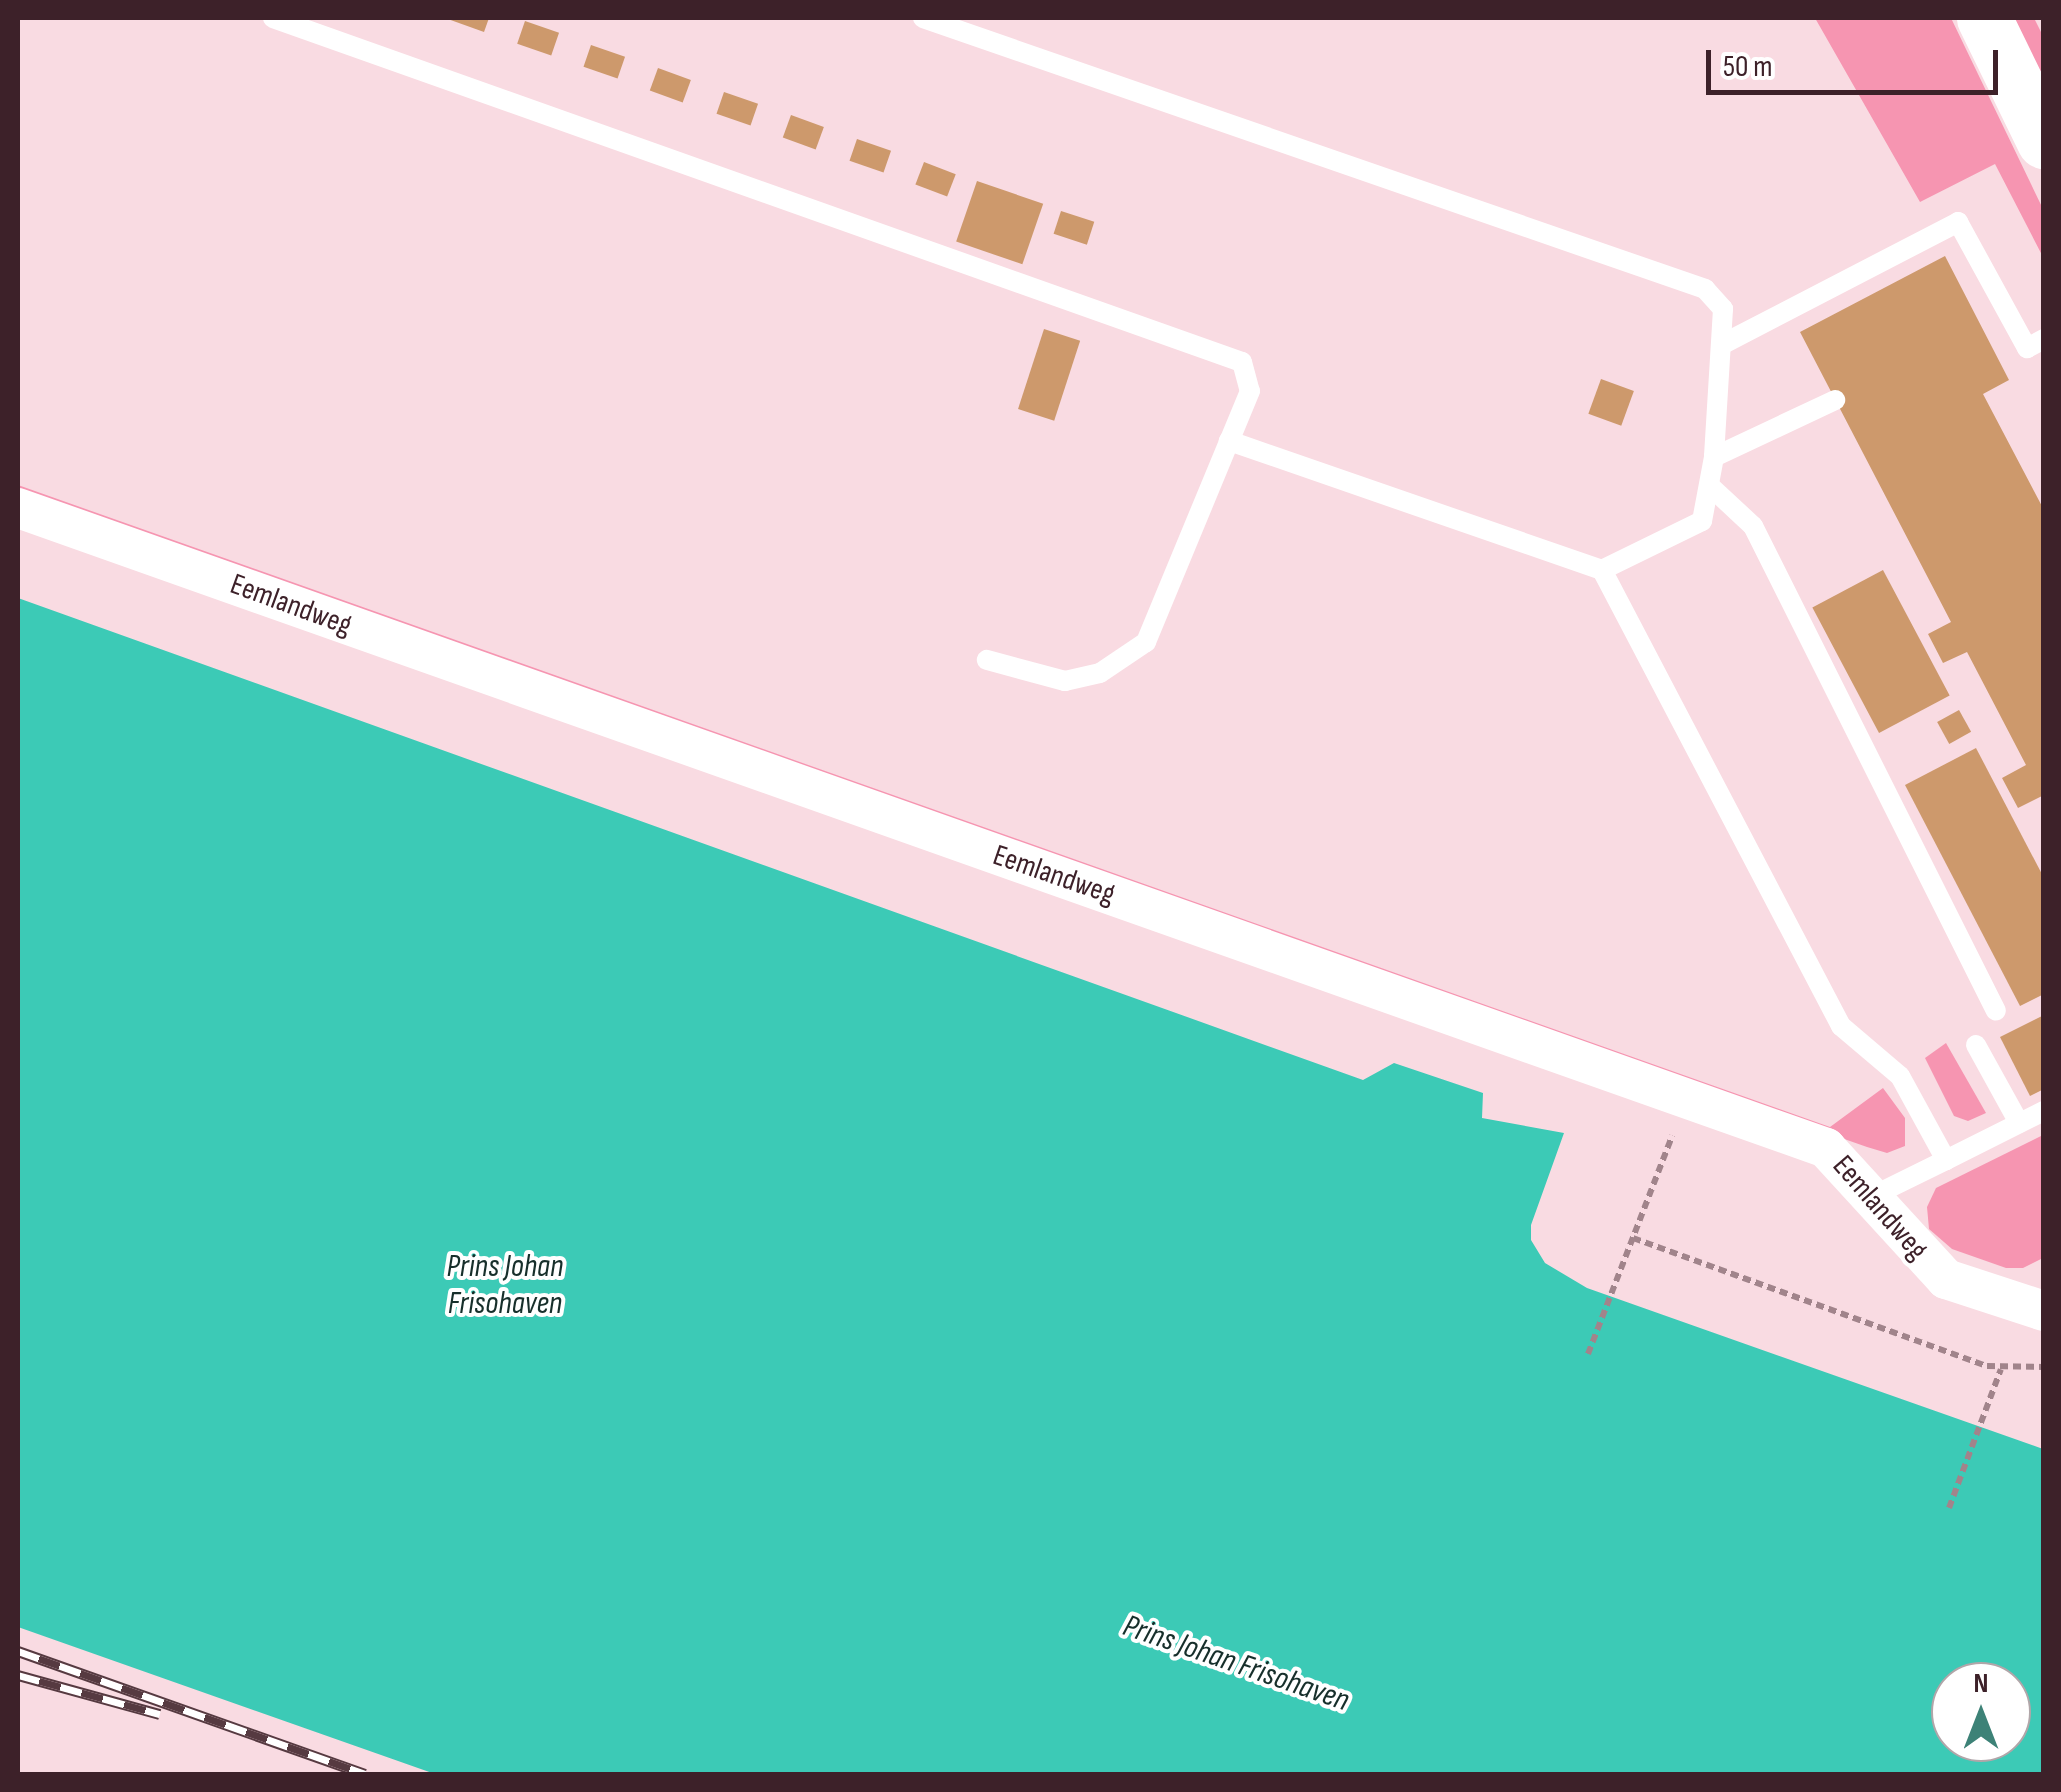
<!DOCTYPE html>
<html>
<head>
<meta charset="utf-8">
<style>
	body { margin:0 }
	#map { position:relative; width:2061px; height:1792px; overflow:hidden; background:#f9dbe2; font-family:"Sofia Sans Condensed",sans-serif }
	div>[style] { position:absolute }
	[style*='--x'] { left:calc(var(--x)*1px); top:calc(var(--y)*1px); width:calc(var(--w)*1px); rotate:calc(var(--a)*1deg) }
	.green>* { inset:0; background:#f695b1 }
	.water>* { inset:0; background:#3ccab6 }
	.building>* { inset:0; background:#cd996c; transform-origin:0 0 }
	.path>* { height:6px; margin-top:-3px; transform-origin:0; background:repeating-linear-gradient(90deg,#a1848b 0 8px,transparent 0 13px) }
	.lane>* { height:20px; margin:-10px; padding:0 10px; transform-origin:10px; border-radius:10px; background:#fff }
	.street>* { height:40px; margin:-20px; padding:0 20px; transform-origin:20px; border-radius:20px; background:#fff }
	.secondary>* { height:55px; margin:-27.5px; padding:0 27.5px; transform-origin:27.5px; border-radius:27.5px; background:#fff }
	.rail>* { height:11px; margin-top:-5.5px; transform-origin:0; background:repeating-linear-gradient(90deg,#fff 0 22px,#563a41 0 44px); box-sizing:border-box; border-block:2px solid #563a41 }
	span { translate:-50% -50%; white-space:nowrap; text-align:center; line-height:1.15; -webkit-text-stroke:8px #fff; paint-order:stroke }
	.street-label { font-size:30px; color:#3d2129 }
	.water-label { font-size:32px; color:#172f2b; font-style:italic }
	.frame { position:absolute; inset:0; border:20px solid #3d2129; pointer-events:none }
	.north { position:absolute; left:1931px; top:1662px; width:100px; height:100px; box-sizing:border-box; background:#fff; border:2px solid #b1a6a9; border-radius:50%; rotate:0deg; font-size:28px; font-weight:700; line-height:40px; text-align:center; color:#3d2129 }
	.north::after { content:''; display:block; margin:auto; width:35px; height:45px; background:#3d8277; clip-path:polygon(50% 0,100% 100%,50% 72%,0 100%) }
	.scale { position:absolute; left:1706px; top:50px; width:292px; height:45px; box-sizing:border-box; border:5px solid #3d2129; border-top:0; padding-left:12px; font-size:30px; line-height:35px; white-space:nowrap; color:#3d2129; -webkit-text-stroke:8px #fff; paint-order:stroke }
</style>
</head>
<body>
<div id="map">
	<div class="green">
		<div style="clip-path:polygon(1815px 18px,1951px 18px,2043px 209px,2043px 257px,1995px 164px,1920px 202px)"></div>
		<div style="clip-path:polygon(2004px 18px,2034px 18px,2043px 36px,2043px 97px)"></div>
		<div style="clip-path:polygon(18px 485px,1830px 1127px,1883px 1088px,1905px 1118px,1905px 1146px,1887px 1153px,1867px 1147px,18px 496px)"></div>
		<div style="clip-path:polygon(1946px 1043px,1986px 1113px,1968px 1121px,1954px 1116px,1925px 1058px)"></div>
		<div style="clip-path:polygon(2043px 1135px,2043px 1258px,2023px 1268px,2006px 1268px,1952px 1249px,1929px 1229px,1927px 1207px,1936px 1188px)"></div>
	</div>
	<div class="water">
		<div style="clip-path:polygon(evenodd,18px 598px,1363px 1080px,1394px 1063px,1483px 1093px,1482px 1118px,1564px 1133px,1531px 1225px,1531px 1240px,1545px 1263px,1587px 1288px,2043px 1449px,2043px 1774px,435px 1774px,18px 1627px,18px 598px,1951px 1682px,2011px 1682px,2011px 1742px,1951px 1742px,1951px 1682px)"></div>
	</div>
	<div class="building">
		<div style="clip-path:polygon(445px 18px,489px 18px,484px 32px)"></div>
		<div style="left:525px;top:21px;width:36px;height:24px;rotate:19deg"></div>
		<div style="left:591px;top:45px;width:36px;height:23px;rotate:19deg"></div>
		<div style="left:658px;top:68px;width:35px;height:24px;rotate:20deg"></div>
		<div style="left:724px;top:92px;width:36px;height:23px;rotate:19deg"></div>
		<div style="left:791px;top:115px;width:35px;height:24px;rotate:20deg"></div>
		<div style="left:857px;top:139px;width:36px;height:23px;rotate:19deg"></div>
		<div style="left:924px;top:162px;width:34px;height:24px;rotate:21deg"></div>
		<div style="left:977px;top:181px;width:70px;height:64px;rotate:19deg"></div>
		<div style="left:1061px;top:211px;width:35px;height:24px;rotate:18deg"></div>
		<div style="clip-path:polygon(1945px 256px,2009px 380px,1983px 394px,2044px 510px,2044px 795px,2018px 808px,2002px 778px,2026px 765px,1967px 652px,1943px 663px,1928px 634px,1951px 622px,1800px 332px)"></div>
		<div style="left:1044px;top:329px;width:38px;height:84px;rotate:18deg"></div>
		<div style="left:1601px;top:379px;width:35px;height:37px;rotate:20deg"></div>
		<div style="left:1883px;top:570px;width:142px;height:80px;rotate:62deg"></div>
		<div style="left:1959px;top:710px;width:25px;height:25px;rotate:61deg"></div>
		<div style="clip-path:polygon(1976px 748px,2044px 878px,2044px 994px,2020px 1006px,1905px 785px)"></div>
		<div style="clip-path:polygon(2044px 1015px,2044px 1089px,2030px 1096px,2000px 1037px)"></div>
	</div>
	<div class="path">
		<div style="--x:1633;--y:1238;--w:376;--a:19.9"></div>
		<div style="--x:1987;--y:1366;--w:57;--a:1"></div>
		<div style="--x:1588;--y:1354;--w:234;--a:-68.9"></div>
		<div style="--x:1949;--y:1508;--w:148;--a:-69.5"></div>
	</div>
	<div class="lane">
		<div style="--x:273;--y:18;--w:1028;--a:19.55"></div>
		<div style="--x:1242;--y:362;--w:30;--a:75"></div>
		<div style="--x:1250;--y:391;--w:272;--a:112.5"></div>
		<div style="--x:1146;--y:642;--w:55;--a:146"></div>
		<div style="--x:1100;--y:673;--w:36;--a:167"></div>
		<div style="--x:1065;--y:681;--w:81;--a:-164.9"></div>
		<div style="--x:923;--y:18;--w:828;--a:19.11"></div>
		<div style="--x:1705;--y:289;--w:27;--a:48"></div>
		<div style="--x:1723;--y:309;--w:148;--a:93.5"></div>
		<div style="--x:1714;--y:457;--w:65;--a:100.6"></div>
		<div style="--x:1702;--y:521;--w:111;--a:153.9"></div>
		<div style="--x:1602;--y:570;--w:395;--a:-160.9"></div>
		<div style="--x:1723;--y:344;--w:265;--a:-27.4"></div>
		<div style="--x:1958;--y:222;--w:144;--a:61.3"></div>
		<div style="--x:2027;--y:348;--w:19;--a:-28"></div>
		<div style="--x:1714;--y:457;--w:134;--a:-25.2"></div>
		<div style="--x:1711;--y:487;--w:57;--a:42.9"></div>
		<div style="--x:1753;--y:526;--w:542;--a:63.39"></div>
		<div style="--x:1602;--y:570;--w:515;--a:62.34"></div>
		<div style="--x:1841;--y:1026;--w:77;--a:40.3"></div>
		<div style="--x:1900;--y:1076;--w:96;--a:61.3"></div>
		<div style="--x:1946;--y:1160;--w:79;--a:153.8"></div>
		<div style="--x:1976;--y:1045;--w:89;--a:61.1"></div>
		<div style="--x:1946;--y:1160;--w:110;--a:-26.6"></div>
	</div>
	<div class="street">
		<div style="--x:18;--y:508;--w:1918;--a:19.49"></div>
		<div style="--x:1826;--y:1148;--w:178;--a:47.5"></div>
		<div style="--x:1946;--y:1279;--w:103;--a:18.1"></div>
	</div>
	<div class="secondary">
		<div style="--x:1984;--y:18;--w:137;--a:64"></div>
	</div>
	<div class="rail">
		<div style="--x:18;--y:1651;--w:368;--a:19.5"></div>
		<div style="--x:18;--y:1675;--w:147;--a:15.4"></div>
	</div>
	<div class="street-label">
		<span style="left:291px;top:605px;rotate:20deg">Eemlandweg</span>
		<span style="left:1054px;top:875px;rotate:19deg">Eemlandweg</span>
		<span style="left:1880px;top:1208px;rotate:49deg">Eemlandweg</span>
	</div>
	<div class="water-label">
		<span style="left:505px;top:1286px">Prins Johan<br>Frisohaven</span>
		<span style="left:1236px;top:1664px;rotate:19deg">Prins Johan Frisohaven</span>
	</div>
	<div class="frame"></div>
	<div class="north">N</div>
	<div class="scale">50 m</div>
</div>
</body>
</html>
